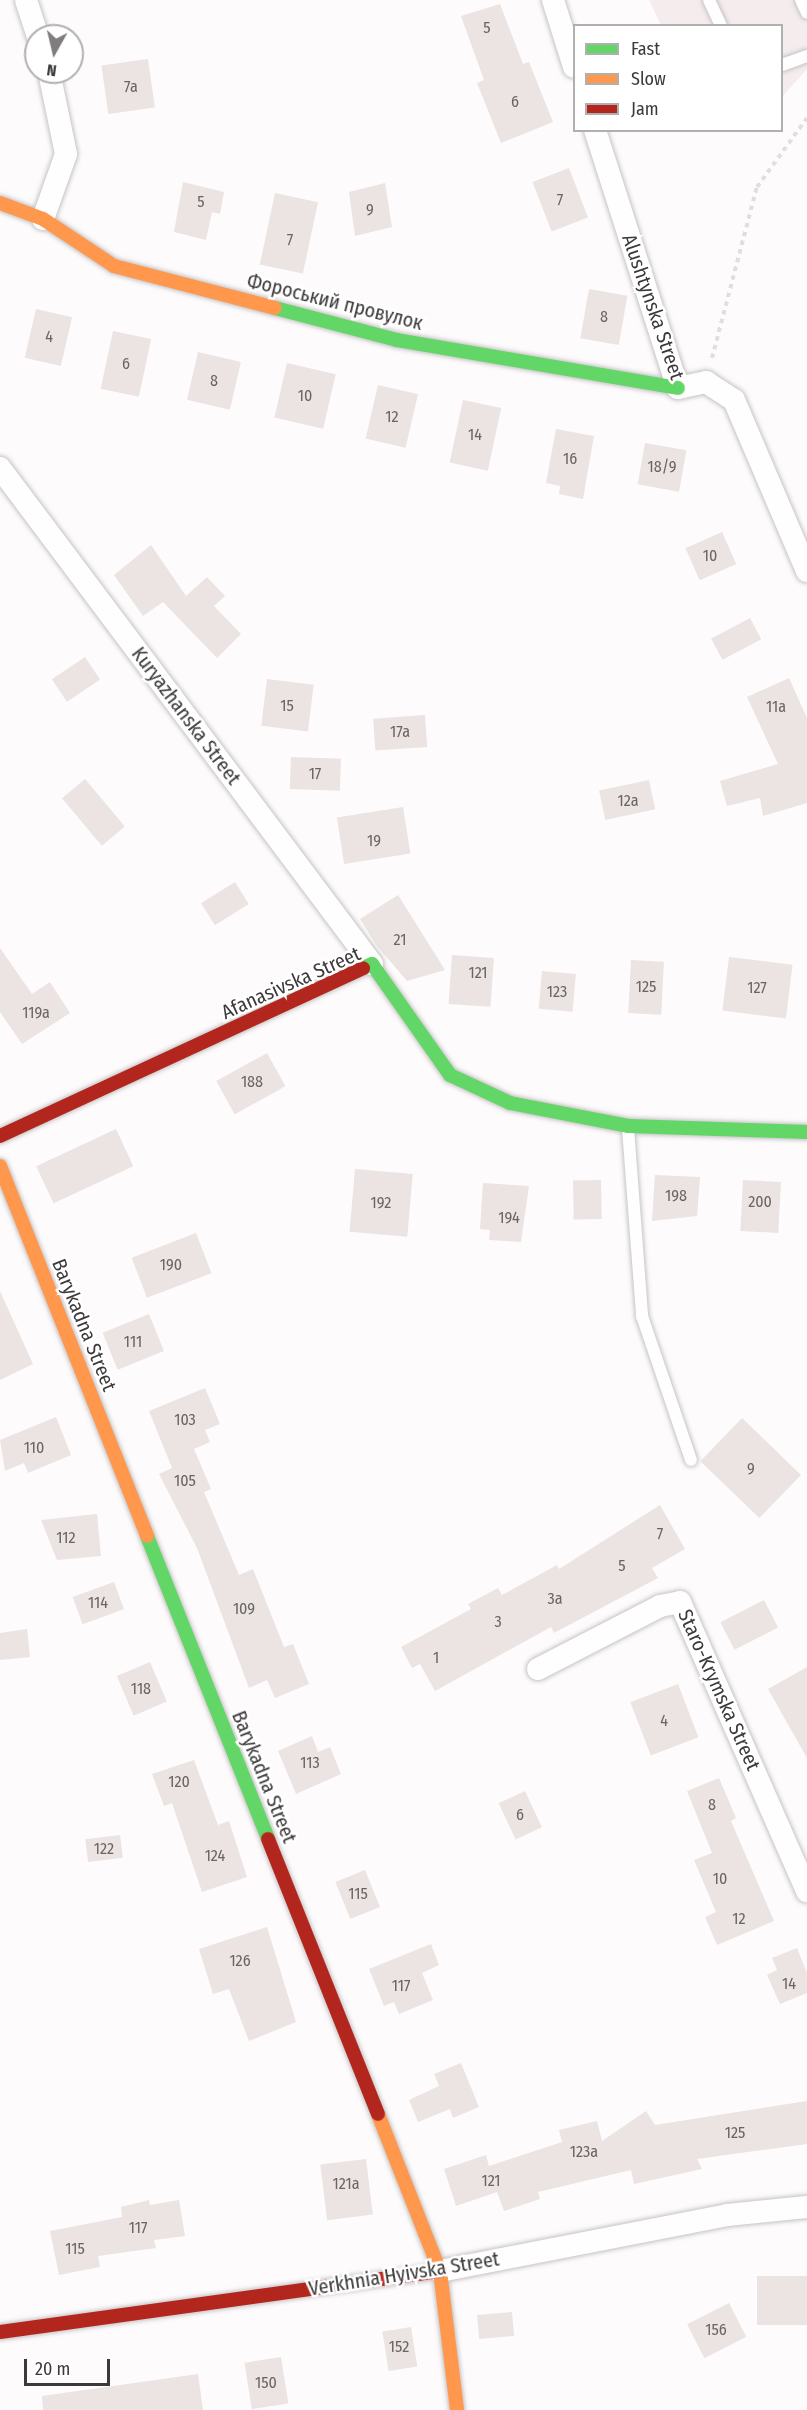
<!DOCTYPE html>
<html>
<head>
<meta charset="utf-8">
<style>
	body { margin:0 }
	#map { position:relative; width:807px; height:2410px; overflow:hidden; background:#fefbfc; font-family:"Fira Sans Condensed",sans-serif }
	div>[style] { position:absolute }
	[style*='--x'] { left:calc(var(--x)*1px); top:calc(var(--y)*1px); width:calc(var(--w)*1px); rotate:calc(var(--a)*1deg) }
	.built>* { inset:0; background:#f5ecee }
	.building>* { inset:0; background:#ece3e3; transform-origin:0 0 }
	.path>* { height:4px; margin-top:-2px; transform-origin:0; background:repeating-linear-gradient(90deg,#dfdfdf 0 4.5px,transparent 0 9px) }
	.roads { filter:drop-shadow(0 0 2px #c6c4c4) drop-shadow(0 0 2px #c6c4c4) }
	.lane>* { height:12px; margin:-6px; padding:0 6px; transform-origin:6px; border-radius:6px; background:#fffeff }
	.street>* { height:22px; margin:-11px; padding:0 11px; transform-origin:11px; border-radius:11px; background:#fffeff }
	.fast>* { height:14px; margin:-7px; padding:0 7px; transform-origin:7px; border-radius:7px; background:#63d668 }
	.slow>* { height:14px; margin:-7px; padding:0 7px; transform-origin:7px; border-radius:7px; background:#ff974d }
	.jam>* { height:14px; margin:-7px; padding:0 7px; transform-origin:7px; border-radius:7px; background:#b3261e }
	span { translate:-50% -50%; white-space:nowrap; text-align:center; line-height:1.15; -webkit-text-stroke:5px #fff; paint-order:stroke }
	.number-label { font-size:16px; color:#696565 }
	.number-label span { -webkit-text-stroke-width:0 }
	.street-label { font-size:20px; color:#3b3939 }
	.legend { position:absolute; left:573px; top:24px; width:210px; height:108px; box-sizing:border-box; background:#fff; border:2px solid #b1b0b0; margin:0; padding:8px 10px; list-style:none; font-size:18px; color:#3b3939 }
	.legend li { display:flex; align-items:center; gap:12px; height:30px }
	.legend b { width:30px; border:2px solid #b1b0b0 }
	.north { position:absolute; left:24px; top:24px; width:60px; height:60px; box-sizing:border-box; background:#fff; border:2px solid #b1b0b0; border-radius:50%; rotate:188deg; font-size:16px; font-weight:700; line-height:24px; text-align:center; color:#3b3939 }
	.north::after { content:''; display:block; margin:auto; width:21px; height:27px; background:#7f7d7d; clip-path:polygon(50% 0,100% 100%,50% 72%,0 100%) }
	.scale { position:absolute; left:24px; top:2359px; width:86px; height:27px; box-sizing:border-box; border:3px solid #3b3939; border-top:0; padding-left:8px; font-size:18px; line-height:21px; white-space:nowrap; color:#3b3939; -webkit-text-stroke:4px #fff; paint-order:stroke }
</style>
</head>
<body>
<div id="map">
	<div class="built">
		<div style="clip-path:polygon(649px 0,807px 0,807px 69px,782px 97px,782px 26px,661px 25px)"></div>
	</div>
	<div class="building">
		<div style="clip-path:polygon(500px 4px,523px 64px,529px 62px,553px 122px,501px 143px,477px 83px,484px 80px,461px 16px)"></div>
		<div style="left:148px;top:59px;width:49px;height:47px;rotate:82deg"></div>
		<div style="left:569px;top:168px;width:53px;height:39px;rotate:69deg"></div>
		<div style="clip-path:polygon(183px 182px,224px 192px,220px 214px,212px 212px,206px 240px,174px 232px)"></div>
		<div style="clip-path:polygon(385px 183px,392px 227px,355px 236px,349px 192px)"></div>
		<div style="left:275px;top:193px;width:44px;height:73px;rotate:12deg"></div>
		<div style="left:589px;top:289px;width:39px;height:50px;rotate:10deg"></div>
		<div style="left:36px;top:309px;width:37px;height:50px;rotate:13deg"></div>
		<div style="left:113px;top:331px;width:39px;height:59px;rotate:12deg"></div>
		<div style="left:198px;top:352px;width:44px;height:49px;rotate:13deg"></div>
		<div style="left:287px;top:363px;width:50px;height:56px;rotate:13deg"></div>
		<div style="left:378px;top:385px;width:41px;height:55px;rotate:13deg"></div>
		<div style="left:463px;top:400px;width:39px;height:64px;rotate:12deg"></div>
		<div style="clip-path:polygon(556px 429px,594px 436px,583px 499px,559px 494px,560px 486px,546px 483px)"></div>
		<div style="left:645px;top:443px;width:42px;height:42px;rotate:10deg"></div>
		<div style="left:722px;top:532px;width:35px;height:40px;rotate:66deg"></div>
		<div style="clip-path:polygon(151px 545px,186px 596px,207px 577px,225px 596px,214px 606px,241px 634px,217px 658px,163px 602px,143px 616px,114px 575px)"></div>
		<div style="left:750px;top:618px;width:24px;height:44px;rotate:62deg"></div>
		<div style="left:85px;top:657px;width:27px;height:40px;rotate:56deg"></div>
		<div style="clip-path:polygon(789px 678px,807px 718px,807px 803px,763px 816px,760px 798px,727px 806px,720px 781px,778px 764px,747px 697px)"></div>
		<div style="left:267px;top:679px;width:47px;height:47px;rotate:7deg"></div>
		<div style="left:425px;top:715px;width:32px;height:52px;rotate:86deg"></div>
		<div style="left:291px;top:757px;width:50px;height:32px;rotate:2deg"></div>
		<div style="left:85px;top:779px;width:62px;height:30px;rotate:50deg"></div>
		<div style="left:649px;top:780px;width:30px;height:51px;rotate:78deg"></div>
		<div style="left:403px;top:807px;width:47px;height:67px;rotate:81deg"></div>
		<div style="left:235px;top:882px;width:26px;height:40px;rotate:58deg"></div>
		<div style="clip-path:polygon(398px 895px,445px 970px,407px 981px,377px 946px,360px 919px)"></div>
		<div style="clip-path:polygon(0 948px,32px 994px,50px 982px,70px 1013px,22px 1044px,0 1012px)"></div>
		<div style="left:452px;top:955px;width:42px;height:49px;rotate:4deg"></div>
		<div style="left:729px;top:957px;width:64px;height:54px;rotate:7deg"></div>
		<div style="left:631px;top:960px;width:33px;height:53px;rotate:3deg"></div>
		<div style="left:542px;top:971px;width:34px;height:38px;rotate:5deg"></div>
		<div style="left:267px;top:1053px;width:38px;height:58px;rotate:61deg"></div>
		<div style="left:116px;top:1129px;width:41px;height:88px;rotate:65deg"></div>
		<div style="left:355px;top:1169px;width:58px;height:63px;rotate:5deg"></div>
		<div style="clip-path:polygon(655px 1175px,700px 1177px,697px 1216px,652px 1221px)"></div>
		<div style="left:601px;top:1180px;width:39px;height:28px;rotate:89deg"></div>
		<div style="left:743px;top:1180px;width:38px;height:51px;rotate:3deg"></div>
		<div style="clip-path:polygon(483px 1183px,529px 1186px,521px 1242px,489px 1240px,490px 1230px,480px 1229px)"></div>
		<div style="left:196px;top:1233px;width:43px;height:69px;rotate:69deg"></div>
		<div style="clip-path:polygon(0 1291px,33px 1364px,0 1380px)"></div>
		<div style="left:149px;top:1314px;width:40px;height:50px;rotate:68deg"></div>
		<div style="clip-path:polygon(205px 1388px,220px 1424px,205px 1430px,210px 1442px,194px 1449px,211px 1489px,204px 1492px,239px 1575px,253px 1569px,284px 1647px,293px 1644px,309px 1684px,275px 1698px,267px 1680px,249px 1688px,197px 1548px,159px 1474px,172px 1468px,149px 1411px)"></div>
		<div style="clip-path:polygon(56px 1417px,71px 1455px,28px 1473px,24px 1463px,5px 1471px,0 1440px)"></div>
		<div style="left:742px;top:1418px;width:82px;height:60px;rotate:44deg"></div>
		<div style="clip-path:polygon(660px 1505px,685px 1549px,652px 1568px,658px 1578px,554px 1633px,551px 1627px,435px 1691px,420px 1664px,412px 1668px,401px 1647px,471px 1609px,468px 1604px,498px 1588px,502px 1595px,557px 1565px,559px 1569px)"></div>
		<div style="clip-path:polygon(97px 1514px,101px 1556px,57px 1560px,41px 1520px)"></div>
		<div style="left:114px;top:1582px;width:29px;height:44px;rotate:70deg"></div>
		<div style="left:764px;top:1600px;width:31px;height:49px;rotate:63deg"></div>
		<div style="clip-path:polygon(27px 1629px,30px 1657px,0 1660px,0 1633px)"></div>
		<div style="left:150px;top:1662px;width:43px;height:36px;rotate:67deg"></div>
		<div style="clip-path:polygon(807px 1667px,807px 1758px,768px 1689px)"></div>
		<div style="left:678px;top:1684px;width:57px;height:51px;rotate:69deg"></div>
		<div style="clip-path:polygon(312px 1736px,318px 1752px,330px 1747px,341px 1774px,296px 1794px,278px 1751px)"></div>
		<div style="clip-path:polygon(194px 1760px,218px 1825px,229px 1821px,247px 1877px,202px 1892px,172px 1803px,164px 1806px,152px 1774px)"></div>
		<div style="clip-path:polygon(719px 1778px,736px 1818px,731px 1821px,774px 1921px,717px 1945px,705px 1917px,716px 1912px,694px 1860px,712px 1853px,687px 1791px)"></div>
		<div style="left:525px;top:1791px;width:40px;height:29px;rotate:65deg"></div>
		<div style="left:120px;top:1835px;width:23px;height:35px;rotate:83deg"></div>
		<div style="left:365px;top:1870px;width:40px;height:32px;rotate:68deg"></div>
		<div style="clip-path:polygon(267px 1927px,296px 2022px,249px 2041px,229px 1989px,213px 1994px,199px 1949px)"></div>
		<div style="clip-path:polygon(431px 1944px,439px 1965px,422px 1973px,433px 2000px,399px 2014px,394px 2002px,384px 2006px,369px 1969px)"></div>
		<div style="clip-path:polygon(797px 1948px,807px 1973px,807px 1993px,780px 2004px,767px 1975px,777px 1970px,772px 1958px)"></div>
		<div style="clip-path:polygon(461px 2063px,479px 2107px,453px 2118px,450px 2109px,418px 2122px,409px 2100px,439px 2086px,434px 2074px)"></div>
		<div style="clip-path:polygon(807px 2101px,807px 2144px,697px 2159px,702px 2169px,634px 2184px,631px 2170px,538px 2192px,540px 2199px,504px 2211px,497px 2192px,456px 2206px,444px 2169px,486px 2155px,489px 2166px,562px 2142px,559px 2130px,597px 2121px,602px 2141px,646px 2111px,655px 2125px)"></div>
		<div style="left:366px;top:2159px;width:56px;height:46px;rotate:83deg"></div>
		<div style="clip-path:polygon(149px 2200px,150px 2205px,179px 2200px,185px 2236px,154px 2240px,156px 2248px,98px 2256px,100px 2267px,59px 2275px,50px 2231px,122px 2217px,121px 2207px)"></div>
		<div style="left:807px;top:2276px;width:49px;height:50px;rotate:90deg"></div>
		<div style="left:729px;top:2303px;width:38px;height:47px;rotate:63deg"></div>
		<div style="left:512px;top:2312px;width:24px;height:35px;rotate:85deg"></div>
		<div style="left:411px;top:2327px;width:40px;height:29px;rotate:81deg"></div>
		<div style="left:281px;top:2357px;width:47px;height:37px;rotate:81deg"></div>
		<div style="clip-path:polygon(198px 2374px,203px 2410px,43px 2410px,42px 2396px)"></div>
	</div>
	<div class="path">
		<div style="--x:712;--y:358;--w:177;--a:-75.3"></div>
		<div style="--x:757;--y:187;--w:85;--a:-54.1"></div>
	</div>
	<div class="roads">
		<div class="lane">
			<div style="--x:709;--y:0;--w:29;--a:65"></div>
			<div style="--x:801;--y:0;--w:14;--a:65"></div>
			<div style="--x:782;--y:65;--w:27;--a:-20"></div>
			<div style="--x:628;--y:1128;--w:189;--a:85.7"></div>
			<div style="--x:642;--y:1316;--w:152;--a:71.2"></div>
		</div>
		<div class="street">
			<div style="--x:26;--y:0;--w:38;--a:72"></div>
			<div style="--x:553;--y:0;--w:70;--a:72.6"></div>
			<div style="--x:595;--y:130;--w:271;--a:72.2"></div>
			<div style="--x:678;--y:388;--w:29;--a:-12"></div>
			<div style="--x:706;--y:382;--w:33;--a:33"></div>
			<div style="--x:734;--y:400;--w:186;--a:66.9"></div>
			<div style="--x:43;--y:219;--w:69;--a:-70.5"></div>
			<div style="--x:66;--y:154;--w:84;--a:-101.7"></div>
			<div style="--x:0;--y:468;--w:620;--a:53.13"></div>
			<div style="--x:538;--y:1669;--w:137;--a:-27.3"></div>
			<div style="--x:660;--y:1606;--w:20;--a:-11"></div>
			<div style="--x:680;--y:1602;--w:316;--a:66.3"></div>
			<div style="--x:440;--y:2271;--w:292;--a:-11"></div>
			<div style="--x:727;--y:2215;--w:80;--a:-5.7"></div>
		</div>
		<div class="fast">
			<div style="--x:275;--y:308;--w:126;--a:14.7"></div>
			<div style="--x:397;--y:340;--w:285;--a:9.7"></div>
			<div style="--x:363;--y:968;--w:10;--a:-24"></div>
			<div style="--x:372;--y:964;--w:136;--a:54.9"></div>
			<div style="--x:450;--y:1075;--w:66;--a:25"></div>
			<div style="--x:510;--y:1103;--w:120;--a:11"></div>
			<div style="--x:628;--y:1126;--w:179;--a:1.9"></div>
			<div style="--x:147;--y:1536;--w:326;--a:68.2"></div>
		</div>
		<div class="slow">
			<div style="--x:0;--y:203;--w:46;--a:20.4"></div>
			<div style="--x:43;--y:219;--w:85;--a:33.5"></div>
			<div style="--x:114;--y:266;--w:166;--a:14.6"></div>
			<div style="--x:0;--y:1166;--w:398;--a:68.3"></div>
			<div style="--x:378;--y:2114;--w:169;--a:68.5"></div>
			<div style="--x:440;--y:2271;--w:140;--a:83"></div>
		</div>
		<div class="jam">
			<div style="--x:0;--y:1136;--w:400;--a:-24.8"></div>
			<div style="--x:268;--y:1839;--w:296;--a:68.2"></div>
			<div style="--x:0;--y:2332;--w:444;--a:-7.9"></div>
		</div>
	</div>
	<div class="number-label">
		<span style="left:487px;top:28px">5</span>
		<span style="left:131px;top:87px">7а</span>
		<span style="left:515px;top:102px">6</span>
		<span style="left:560px;top:200px">7</span>
		<span style="left:201px;top:202px">5</span>
		<span style="left:370px;top:210px">9</span>
		<span style="left:290px;top:240px">7</span>
		<span style="left:604px;top:317px">8</span>
		<span style="left:49px;top:337px">4</span>
		<span style="left:126px;top:364px">6</span>
		<span style="left:214px;top:381px">8</span>
		<span style="left:305px;top:396px">10</span>
		<span style="left:392px;top:417px">12</span>
		<span style="left:475px;top:435px">14</span>
		<span style="left:570px;top:459px">16</span>
		<span style="left:662px;top:467px">18/9</span>
		<span style="left:710px;top:556px">10</span>
		<span style="left:287px;top:706px">15</span>
		<span style="left:776px;top:707px">11а</span>
		<span style="left:400px;top:732px">17а</span>
		<span style="left:315px;top:774px">17</span>
		<span style="left:628px;top:801px">12а</span>
		<span style="left:374px;top:841px">19</span>
		<span style="left:400px;top:940px">21</span>
		<span style="left:478px;top:973px">121</span>
		<span style="left:646px;top:987px">125</span>
		<span style="left:757px;top:988px">127</span>
		<span style="left:557px;top:992px">123</span>
		<span style="left:36px;top:1013px">119а</span>
		<span style="left:252px;top:1082px">188</span>
		<span style="left:676px;top:1196px">198</span>
		<span style="left:760px;top:1202px">200</span>
		<span style="left:381px;top:1203px">192</span>
		<span style="left:509px;top:1218px">194</span>
		<span style="left:171px;top:1265px">190</span>
		<span style="left:133px;top:1342px">111</span>
		<span style="left:185px;top:1420px">103</span>
		<span style="left:34px;top:1448px">110</span>
		<span style="left:751px;top:1469px">9</span>
		<span style="left:185px;top:1481px">105</span>
		<span style="left:660px;top:1534px">7</span>
		<span style="left:66px;top:1538px">112</span>
		<span style="left:622px;top:1566px">5</span>
		<span style="left:555px;top:1599px">3а</span>
		<span style="left:98px;top:1603px">114</span>
		<span style="left:244px;top:1609px">109</span>
		<span style="left:498px;top:1622px">3</span>
		<span style="left:436px;top:1658px">1</span>
		<span style="left:141px;top:1689px">118</span>
		<span style="left:664px;top:1721px">4</span>
		<span style="left:310px;top:1763px">113</span>
		<span style="left:179px;top:1782px">120</span>
		<span style="left:712px;top:1805px">8</span>
		<span style="left:520px;top:1815px">6</span>
		<span style="left:104px;top:1849px">122</span>
		<span style="left:215px;top:1856px">124</span>
		<span style="left:720px;top:1879px">10</span>
		<span style="left:358px;top:1894px">115</span>
		<span style="left:739px;top:1919px">12</span>
		<span style="left:240px;top:1961px">126</span>
		<span style="left:789px;top:1984px">14</span>
		<span style="left:401px;top:1986px">117</span>
		<span style="left:735px;top:2133px">125</span>
		<span style="left:584px;top:2152px">123а</span>
		<span style="left:491px;top:2181px">121</span>
		<span style="left:346px;top:2184px">121а</span>
		<span style="left:138px;top:2228px">117</span>
		<span style="left:75px;top:2249px">115</span>
		<span style="left:716px;top:2330px">156</span>
		<span style="left:399px;top:2347px">152</span>
		<span style="left:266px;top:2383px">150</span>
	</div>
	<div class="street-label">
		<span style="left:335px;top:302px;rotate:14deg">Фороський провулок</span>
		<span style="left:653px;top:307px;rotate:71deg">Alushtynska Street</span>
		<span style="left:186px;top:716px;rotate:53deg">Kuryazhanska Street</span>
		<span style="left:291px;top:983px;rotate:-24deg">Afanasivska Street</span>
		<span style="left:84px;top:1325px;rotate:68deg">Barykadna Street</span>
		<span style="left:719px;top:1690px;rotate:66deg">Staro-Krymska Street</span>
		<span style="left:264px;top:1777px;rotate:68deg">Barykadna Street</span>
		<span style="left:404px;top:2274px;rotate:-9deg">Verkhnia Hyivska Street</span>
	</div>
	<ul class="legend">
	<li><b style="height:8px;background:#63d668"></b>Fast</li>
	<li><b style="height:8px;background:#ff974d"></b>Slow</li>
	<li><b style="height:8px;background:#b3261e"></b>Jam</li>
	</ul>
	<div class="north">N</div>
	<div class="scale">20 m</div>
</div>
</body>
</html>
